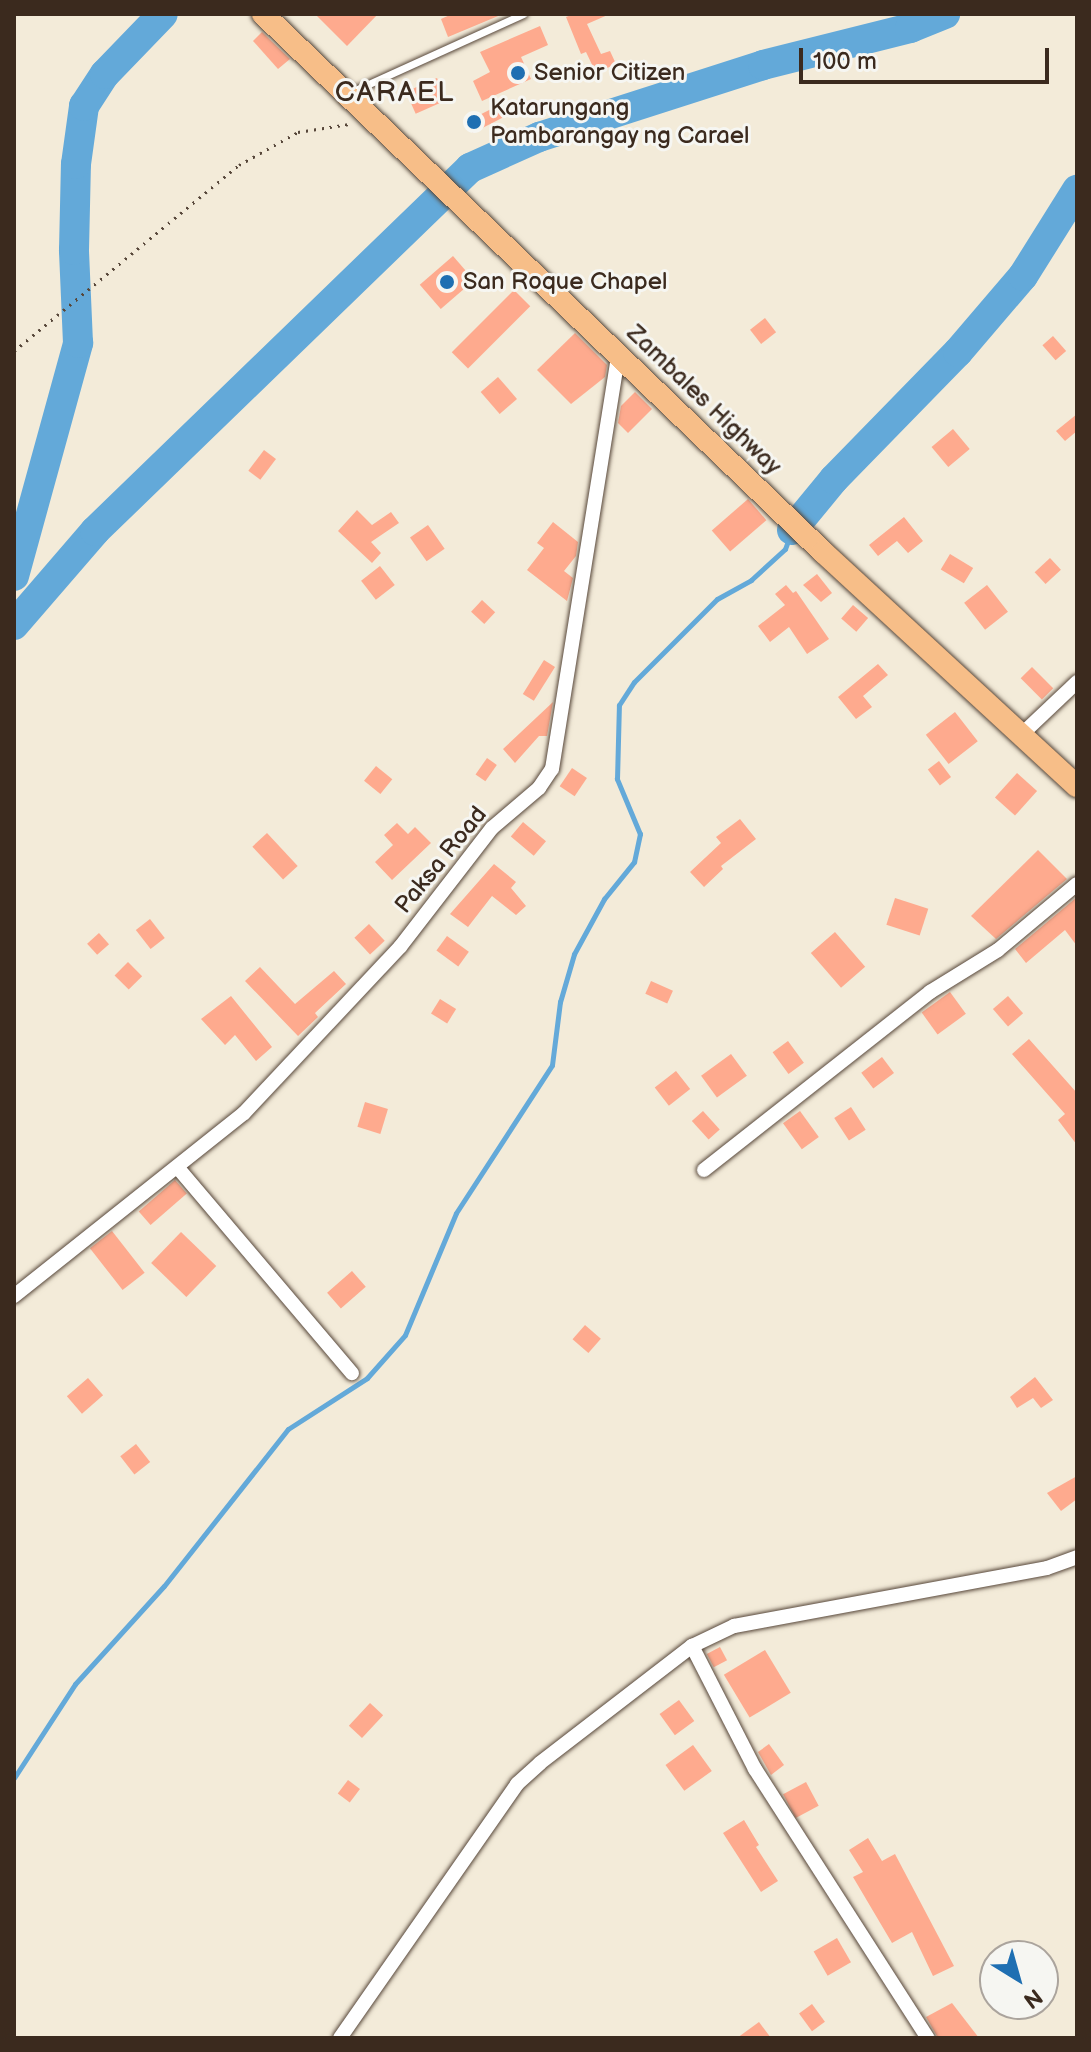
<!DOCTYPE html>
<html>
<head>
<meta charset="utf-8">
<style>
	body { margin:0 }
	#map { position:relative; width:1091px; height:2052px; overflow:hidden; background:#f3ebd9; font-family:"Balsamiq Sans",sans-serif }
	div>[style] { position:absolute }
	[style*='--x'] { left:calc(var(--x)*1px); top:calc(var(--y)*1px); width:calc(var(--w)*1px); rotate:calc(var(--a)*1deg) }
	.stream>* { height:5px; margin:-2.5px; padding:0 2.5px; transform-origin:2.5px; border-radius:2.5px; background:#63a9d9 }
	.river>* { height:30px; margin:-15px; padding:0 15px; transform-origin:15px; border-radius:15px; background:#63a9d9 }
	.building>* { inset:0; background:#feaa8e; transform-origin:0 0 }
	.path>* { height:3px; margin-top:-1.5px; transform-origin:0; background:repeating-linear-gradient(90deg,#57473a 0 2px,transparent 0 8px) }
	.roads { filter:drop-shadow(0 0 2px #57473a) drop-shadow(0 0 2px #57473a) }
	.lane>* { height:7px; margin:-3.5px; padding:0 3.5px; transform-origin:3.5px; border-radius:3.5px; background:#fff }
	.street>* { height:14px; margin:-7px; padding:0 7px; transform-origin:7px; border-radius:7px; background:#fff }
	.primary>* { height:22px; margin:-11px; padding:0 11px; transform-origin:11px; border-radius:11px; background:#f7be88 }
	.dots>* { width:22px; height:22px; translate:-50% -50%; box-sizing:border-box; border:4px solid #f6f6f2; border-radius:50% }
	span { translate:-50% -50%; white-space:nowrap; text-align:center; line-height:1.15; -webkit-text-stroke:6px #f6f6f2; paint-order:stroke }
	.poi-label { font-size:24px; color:#3b2a1e }
	.left { translate:0 -50%; text-align:left }
	.street-label { font-size:24px; color:#3b2a1e }
	.quarter-label { font-size:28px; color:#3b2a1e; letter-spacing:2px }
	.frame { position:absolute; inset:0; border:16px solid #3b2a1e; pointer-events:none }
	.north { position:absolute; left:979px; top:1940px; width:80px; height:80px; box-sizing:border-box; background:#f6f6f2; border:2px solid #aba49d; border-radius:50%; rotate:143deg; font-size:22px; font-weight:700; line-height:32px; text-align:center; color:#3b2a1e }
	.north::after { content:''; display:block; margin:auto; width:28px; height:36px; background:#1f6fb2; clip-path:polygon(50% 0,100% 100%,50% 72%,0 100%) }
	.scale { position:absolute; left:799px; top:48px; width:250px; height:36px; box-sizing:border-box; border:4px solid #3b2a1e; border-top:0; padding-left:10px; font-size:24px; line-height:28px; white-space:nowrap; color:#3b2a1e; -webkit-text-stroke:6px #f6f6f2; paint-order:stroke }
</style>
</head>
<body>
<div id="map">
	<div class="stream">
		<div style="--x:14;--y:1778;--w:112;--a:-57"></div>
		<div style="--x:75;--y:1684;--w:132;--a:-47.8"></div>
		<div style="--x:164;--y:1586;--w:200;--a:-51.7"></div>
		<div style="--x:288;--y:1429;--w:94;--a:-32.8"></div>
		<div style="--x:367;--y:1378;--w:57;--a:-48.5"></div>
		<div style="--x:405;--y:1335;--w:132;--a:-67.3"></div>
		<div style="--x:456;--y:1213;--w:176;--a:-57"></div>
		<div style="--x:552;--y:1065;--w:64;--a:-82.8"></div>
		<div style="--x:560;--y:1002;--w:50;--a:-73.7"></div>
		<div style="--x:574;--y:954;--w:63;--a:-61.4"></div>
		<div style="--x:604;--y:899;--w:48;--a:-51"></div>
		<div style="--x:634;--y:862;--w:29;--a:-78"></div>
		<div style="--x:640;--y:834;--w:60;--a:-112.7"></div>
		<div style="--x:617;--y:779;--w:74;--a:-88.5"></div>
		<div style="--x:619;--y:705;--w:27;--a:-57"></div>
		<div style="--x:634;--y:682;--w:117;--a:-45"></div>
		<div style="--x:717;--y:599;--w:39;--a:-29"></div>
		<div style="--x:751;--y:580;--w:46;--a:-42.4"></div>
		<div style="--x:785;--y:549;--w:20;--a:-70"></div>
	</div>
	<div class="river">
		<div style="--x:792;--y:530;--w:66;--a:-50.5"></div>
		<div style="--x:834;--y:479;--w:177;--a:-45.7"></div>
		<div style="--x:958;--y:352;--w:100;--a:-49.5"></div>
		<div style="--x:1023;--y:276;--w:102;--a:-57.9"></div>
		<div style="--x:14;--y:576;--w:242;--a:-74.6"></div>
		<div style="--x:78;--y:343;--w:93;--a:-92.5"></div>
		<div style="--x:74;--y:250;--w:86;--a:-88.7"></div>
		<div style="--x:76;--y:164;--w:59;--a:-82.1"></div>
		<div style="--x:84;--y:106;--w:38;--a:-57"></div>
		<div style="--x:105;--y:74;--w:83;--a:-46"></div>
		<div style="--x:14;--y:625;--w:124;--a:-49.2"></div>
		<div style="--x:95;--y:531;--w:522;--a:-44.07"></div>
		<div style="--x:470;--y:168;--w:76;--a:-24.2"></div>
		<div style="--x:539;--y:137;--w:235;--a:-17.8"></div>
		<div style="--x:763;--y:65;--w:152;--a:-14.1"></div>
		<div style="--x:910;--y:28;--w:38;--a:-22"></div>
	</div>
	<div class="building">
		<div style="clip-path:polygon(315px 14px,378px 14px,347px 46px)"></div>
		<div style="clip-path:polygon(452px 14px,503px 14px,448px 37px,441px 19px)"></div>
		<div style="clip-path:polygon(574px 14px,610px 14px,587px 24px,601px 54px,610px 51px,616px 64px,596px 73px,586px 52px,581px 54px,566px 17px)"></div>
		<div style="clip-path:polygon(540px 26px,548px 45px,521px 57px,531px 79px,482px 101px,473px 81px,490px 72px,480px 52px)"></div>
		<div style="clip-path:polygon(262px 32px,290px 59px,278px 69px,253px 41px)"></div>
		<div style="left:437px;top:78px;width:24px;height:34px;rotate:66deg"></div>
		<div style="left:497px;top:106px;width:13px;height:34px;rotate:63deg"></div>
		<div style="left:453px;top:256px;width:32px;height:44px;rotate:49deg"></div>
		<div style="left:514px;top:290px;width:23px;height:88px;rotate:45deg"></div>
		<div style="left:765px;top:318px;width:18px;height:19px;rotate:52deg"></div>
		<div style="clip-path:polygon(575px 333px,607px 365px,605px 377px,571px 404px,537px 370px)"></div>
		<div style="left:1053px;top:336px;width:20px;height:14px;rotate:49deg"></div>
		<div style="left:498px;top:377px;width:29px;height:23px;rotate:49deg"></div>
		<div style="clip-path:polygon(635px 392px,652px 409px,628px 433px,618px 423px,621px 406px)"></div>
		<div style="clip-path:polygon(1077px 414px,1077px 431px,1065px 441px,1056px 431px)"></div>
		<div style="left:953px;top:429px;width:26px;height:28px;rotate:50deg"></div>
		<div style="left:264px;top:450px;width:15px;height:26px;rotate:37deg"></div>
		<div style="left:748px;top:499px;width:28px;height:48px;rotate:49deg"></div>
		<div style="clip-path:polygon(357px 510px,372px 525px,391px 512px,399px 523px,371px 542px,381px 553px,372px 563px,338px 531px)"></div>
		<div style="clip-path:polygon(904px 517px,923px 541px,908px 553px,897px 541px,878px 556px,869px 545px)"></div>
		<div style="clip-path:polygon(553px 522px,578px 542px,576px 556px,564px 571px,573px 578px,567px 601px,527px 570px,544px 548px,537px 543px)"></div>
		<div style="left:428px;top:525px;width:29px;height:22px;rotate:55deg"></div>
		<div style="left:950px;top:554px;width:27px;height:18px;rotate:31deg"></div>
		<div style="left:1050px;top:558px;width:16px;height:21px;rotate:47deg"></div>
		<div style="left:380px;top:566px;width:24px;height:24px;rotate:52deg"></div>
		<div style="clip-path:polygon(817px 574px,832px 593px,821px 602px,803px 585px)"></div>
		<div style="clip-path:polygon(786px 585px,793px 593px,796px 591px,829px 639px,807px 654px,789px 627px,770px 642px,758px 626px,785px 605px,775px 594px)"></div>
		<div style="left:987px;top:585px;width:34px;height:29px;rotate:52deg"></div>
		<div style="left:482px;top:600px;width:18px;height:16px;rotate:43deg"></div>
		<div style="left:853px;top:605px;width:20px;height:18px;rotate:41deg"></div>
		<div style="left:544px;top:660px;width:13px;height:40px;rotate:32deg"></div>
		<div style="clip-path:polygon(878px 664px,888px 675px,863px 696px,872px 707px,856px 719px,838px 697px)"></div>
		<div style="left:1032px;top:667px;width:30px;height:16px;rotate:45deg"></div>
		<div style="clip-path:polygon(553px 702px,547px 736px,539px 736px,515px 763px,503px 749px)"></div>
		<div style="left:955px;top:712px;width:37px;height:37px;rotate:52deg"></div>
		<div style="left:487px;top:758px;width:12px;height:20px;rotate:35deg"></div>
		<div style="left:939px;top:761px;width:20px;height:14px;rotate:53deg"></div>
		<div style="left:376px;top:766px;width:21px;height:19px;rotate:39deg"></div>
		<div style="left:572px;top:768px;width:18px;height:22px;rotate:34deg"></div>
		<div style="left:1017px;top:773px;width:27px;height:33px;rotate:42deg"></div>
		<div style="clip-path:polygon(740px 819px,756px 839px,721px 866px,723px 869px,704px 887px,690px 872px,721px 843px,716px 837px)"></div>
		<div style="left:523px;top:822px;width:30px;height:19px;rotate:40deg"></div>
		<div style="clip-path:polygon(397px 823px,408px 834px,415px 827px,431px 843px,392px 880px,375px 862px,393px 845px,384px 835px)"></div>
		<div style="left:267px;top:833px;width:45px;height:20px;rotate:47deg"></div>
		<div style="clip-path:polygon(1038px 850px,1067px 879px,996px 939px,971px 916px)"></div>
		<div style="clip-path:polygon(494px 864px,516px 882px,511px 888px,526px 906px,516px 915px,492px 896px,468px 927px,450px 914px)"></div>
		<div style="clip-path:polygon(1077px 897px,1077px 946px,1065px 930px,1026px 963px,1015px 949px)"></div>
		<div style="left:895px;top:898px;width:35px;height:28px;rotate:18deg"></div>
		<div style="left:150px;top:919px;width:24px;height:18px;rotate:52deg"></div>
		<div style="left:369px;top:924px;width:23px;height:20px;rotate:47deg"></div>
		<div style="left:835px;top:932px;width:46px;height:32px;rotate:49deg"></div>
		<div style="left:99px;top:933px;width:15px;height:16px;rotate:48deg"></div>
		<div style="left:447px;top:936px;width:27px;height:18px;rotate:36deg"></div>
		<div style="left:128px;top:962px;width:20px;height:19px;rotate:45deg"></div>
		<div style="clip-path:polygon(260px 967px,295px 1004px,334px 971px,346px 984px,315px 1013px,318px 1017px,298px 1036px,245px 981px)"></div>
		<div style="left:651px;top:981px;width:24px;height:14px;rotate:24deg"></div>
		<div style="left:950px;top:992px;width:27px;height:35px;rotate:54deg"></div>
		<div style="clip-path:polygon(231px 996px,272px 1047px,256px 1061px,235px 1035px,225px 1045px,201px 1019px)"></div>
		<div style="left:1008px;top:996px;width:23px;height:20px;rotate:49deg"></div>
		<div style="left:440px;top:999px;width:19px;height:17px;rotate:32deg"></div>
		<div style="clip-path:polygon(1029px 1039px,1077px 1093px,1077px 1145px,1058px 1120px,1065px 1114px,1012px 1054px)"></div>
		<div style="left:788px;top:1041px;width:27px;height:19px;rotate:54deg"></div>
		<div style="left:731px;top:1054px;width:27px;height:37px;rotate:54deg"></div>
		<div style="left:882px;top:1057px;width:20px;height:26px;rotate:53deg"></div>
		<div style="left:676px;top:1071px;width:23px;height:27px;rotate:52deg"></div>
		<div style="left:365px;top:1102px;width:24px;height:26px;rotate:17deg"></div>
		<div style="left:851px;top:1107px;width:27px;height:20px;rotate:57deg"></div>
		<div style="left:703px;top:1111px;width:25px;height:15px;rotate:48deg"></div>
		<div style="left:800px;top:1111px;width:32px;height:21px;rotate:54deg"></div>
		<div style="left:175px;top:1180px;width:18px;height:48px;rotate:49deg"></div>
		<div style="left:112px;top:1231px;width:53px;height:28px;rotate:52deg"></div>
		<div style="left:181px;top:1232px;width:49px;height:43px;rotate:44deg"></div>
		<div style="left:352px;top:1271px;width:21px;height:33px;rotate:49deg"></div>
		<div style="left:585px;top:1325px;width:21px;height:19px;rotate:41deg"></div>
		<div style="clip-path:polygon(1035px 1377px,1053px 1400px,1041px 1408px,1033px 1398px,1017px 1408px,1010px 1397px)"></div>
		<div style="left:88px;top:1378px;width:23px;height:28px;rotate:49deg"></div>
		<div style="left:136px;top:1444px;width:23px;height:20px;rotate:52deg"></div>
		<div style="clip-path:polygon(1077px 1476px,1077px 1499px,1061px 1511px,1047px 1493px)"></div>
		<div style="left:720px;top:1647px;width:15px;height:15px;rotate:62deg"></div>
		<div style="left:765px;top:1650px;width:50px;height:48px;rotate:59deg"></div>
		<div style="left:679px;top:1700px;width:26px;height:24px;rotate:54deg"></div>
		<div style="left:370px;top:1703px;width:18px;height:31px;rotate:43deg"></div>
		<div style="clip-path:polygon(769px 1744px,784px 1765px,771px 1775px,758px 1752px)"></div>
		<div style="left:693px;top:1745px;width:32px;height:34px;rotate:54deg"></div>
		<div style="left:348px;top:1780px;width:15px;height:17px;rotate:37deg"></div>
		<div style="left:806px;top:1782px;width:27px;height:26px;rotate:62deg"></div>
		<div style="clip-path:polygon(744px 1820px,759px 1845px,756px 1847px,778px 1881px,761px 1892px,723px 1833px)"></div>
		<div style="clip-path:polygon(868px 1838px,882px 1861px,895px 1854px,954px 1966px,933px 1976px,912px 1932px,892px 1943px,853px 1877px,863px 1872px,849px 1850px)"></div>
		<div style="left:837px;top:1938px;width:28px;height:27px;rotate:60deg"></div>
		<div style="clip-path:polygon(952px 2003px,979px 2038px,938px 2038px,926px 2017px)"></div>
		<div style="left:812px;top:2004px;width:22px;height:16px;rotate:54deg"></div>
		<div style="clip-path:polygon(759px 2022px,771px 2038px,737px 2038px)"></div>
	</div>
	<div class="path">
		<div style="--x:14;--y:351;--w:292;--a:-39.6"></div>
		<div style="--x:239;--y:165;--w:68;--a:-29.2"></div>
		<div style="--x:298;--y:132;--w:52;--a:-8.9"></div>
	</div>
	<div class="roads">
		<div class="lane">
			<div style="--x:351;--y:92;--w:189;--a:-24.4"></div>
		</div>
		<div class="street">
			<div style="--x:1022;--y:734;--w:76;--a:-43.4"></div>
			<div style="--x:178;--y:1168;--w:269;--a:49.7"></div>
			<div style="--x:704;--y:1170;--w:288;--a:-38.2"></div>
			<div style="--x:930;--y:992;--w:80;--a:-31.7"></div>
			<div style="--x:998;--y:950;--w:103;--a:-39.9"></div>
			<div style="--x:14;--y:1296;--w:294;--a:-38.5"></div>
			<div style="--x:244;--y:1113;--w:228;--a:-46.8"></div>
			<div style="--x:400;--y:947;--w:150;--a:-52.3"></div>
			<div style="--x:492;--y:828;--w:62;--a:-40.4"></div>
			<div style="--x:539;--y:788;--w:23;--a:-56"></div>
			<div style="--x:552;--y:769;--w:421;--a:-80.9"></div>
			<div style="--x:692;--y:1646;--w:138;--a:62.9"></div>
			<div style="--x:755;--y:1769;--w:320;--a:57.3"></div>
			<div style="--x:340;--y:2038;--w:310;--a:-55.1"></div>
			<div style="--x:517;--y:1784;--w:31;--a:-42"></div>
			<div style="--x:540;--y:1763;--w:192;--a:-37.6"></div>
			<div style="--x:692;--y:1646;--w:47;--a:-25.5"></div>
			<div style="--x:734;--y:1626;--w:318;--a:-10.5"></div>
			<div style="--x:1047;--y:1568;--w:32;--a:-20"></div>
		</div>
		<div class="primary">
			<div style="--x:263;--y:14;--w:777;--a:43.85"></div>
			<div style="--x:823;--y:552;--w:345;--a:42.7"></div>
		</div>
	</div>
	<div class="dots">
		<div style="left:518px;top:73px;background:#1f6fb2"></div>
		<div style="left:474px;top:122px;background:#1f6fb2"></div>
		<div style="left:447px;top:282px;background:#1f6fb2"></div>
	</div>
	<div class="poi-label">
		<span class="left" style="left:534px;top:73px">Senior Citizen</span>
		<span class="left" style="left:490px;top:122px">Katarungang<br>Pambarangay ng Carael</span>
		<span class="left" style="left:463px;top:282px">San Roque Chapel</span>
	</div>
	<div class="street-label">
		<span style="left:704px;top:400px;rotate:44deg">Zambales Highway</span>
		<span style="left:441px;top:860px;rotate:-51deg">Paksa Road</span>
	</div>
	<div class="quarter-label">
		<span style="left:395px;top:93px">CARAEL</span>
	</div>
	<div class="frame"></div>
	<div class="north">N</div>
	<div class="scale">100 m</div>
</div>
</body>
</html>
